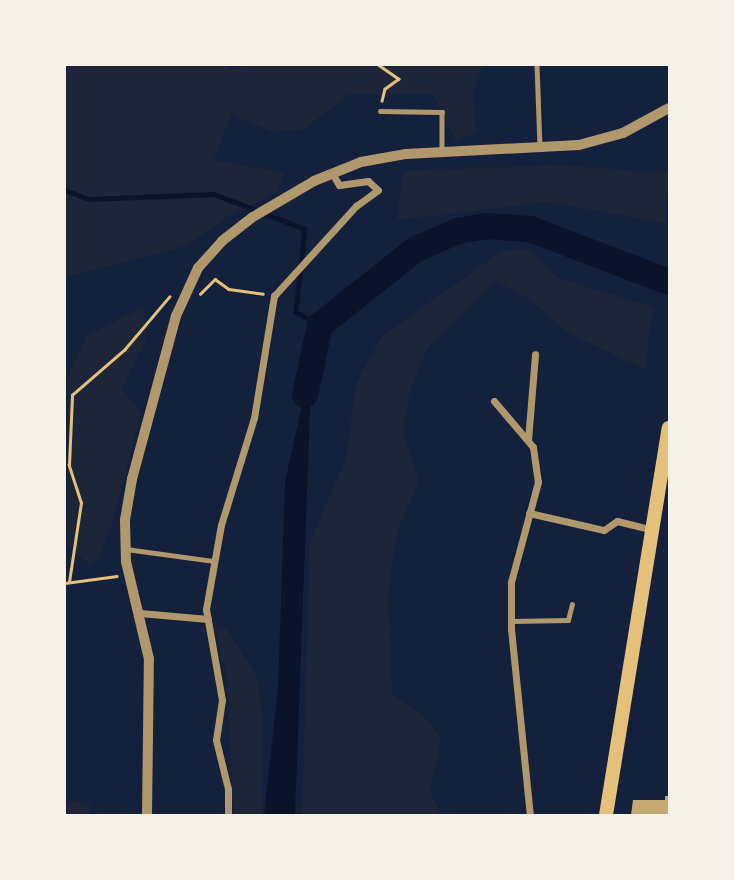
<!DOCTYPE html>
<html>
<head>
<meta charset="utf-8">
<style>
	body { margin:0 }
	#map { position:relative; width:734px; height:880px; overflow:hidden; background:#14213d; font-family:Montserrat,sans-serif }
	div>[style] { position:absolute }
	[style*='--x'] { left:calc(var(--x)*1px); top:calc(var(--y)*1px); width:calc(var(--w)*1px); rotate:calc(var(--a)*1deg) }
	.green>* { inset:0; background:#1d2539 }
	.water>* { inset:0; background:#0b132b }
	.stream>* { height:4.5px; margin:-2.25px; padding:0 2.25px; transform-origin:2.25px; border-radius:2.25px; background:#0b132b }
	.river>* { height:26px; margin:-13px; padding:0 13px; transform-origin:13px; border-radius:13px; background:#0b132b }
	.building>* { inset:0; background:#c6a872 }
	.path>* { height:2.5px; margin:-1.25px; padding:0 1.25px; transform-origin:1.25px; border-radius:1.25px; background:#e5c07b }
	.service>* { height:4.5px; margin:-2.25px; padding:0 2.25px; transform-origin:2.25px; border-radius:2.25px; background:#b1986c }
	.minor>* { height:7px; margin:-3.5px; padding:0 3.5px; transform-origin:3.5px; border-radius:3.5px; background:#b1986c }
	.tertiary>* { height:10px; margin:-5px; padding:0 5px; transform-origin:5px; border-radius:5px; background:#b1986c }
	.primary>* { height:14px; margin:-7px; padding:0 7px; transform-origin:7px; border-radius:7px; background:#e5c07b }
	span { translate:-50% -50%; white-space:nowrap; text-align:center; line-height:1.15; -webkit-text-stroke:5px #f6f1e7; paint-order:stroke }
	.frame { position:absolute; inset:0; border:66px solid #f6f1e7; pointer-events:none }
</style>
</head>
<body>
<div id="map">
	<div class="green">
		<div style="clip-path:polygon(65px 65px,224px 65px,230px 69px,250px 65px,485px 65px,473px 89px,476px 133px,456px 141px,433px 94px,350px 94px,304px 129px,274px 132px,231px 114px,214px 160px,285px 173px,276px 193px,227px 217px,188px 245px,65px 278px)"></div>
		<div style="clip-path:polygon(560px 165px,655px 173px,669px 169px,665px 223px,549px 202px,397px 220px,403px 171px)"></div>
		<div style="clip-path:polygon(529px 249px,557px 278px,653px 307px,645px 369px,568px 333px,528px 298px,496px 281px,428px 347px,410px 389px,403px 431px,419px 480px,398px 530px,388px 594px,392px 694px,423px 715px,441px 738px,430px 792px,441px 815px,302px 815px,310px 542px,346px 459px,356px 384px,381px 337px,502px 251px)"></div>
		<div style="clip-path:polygon(143px 307px,146px 339px,122px 389px,141px 413px,112px 524px,98px 559px,89px 564px,68px 547px,68px 376px,87px 336px)"></div>
		<div style="clip-path:polygon(226px 627px,258px 679px,263px 725px,262px 815px,233px 815px,227px 677px,215px 628px)"></div>
		<div style="clip-path:polygon(72px 800px,90px 805px,90px 815px,65px 815px,65px 803px)"></div>
	</div>
	<div class="water">
		<div style="clip-path:polygon(312px 359px,295px 815px,264px 815px,278px 689px,285px 482px)"></div>
	</div>
	<div class="stream">
		<div style="--x:65;--y:190;--w:26;--a:21"></div>
		<div style="--x:89;--y:199;--w:125;--a:-2.3"></div>
		<div style="--x:214;--y:194;--w:97;--a:21"></div>
		<div style="--x:305;--y:229;--w:83;--a:96.2"></div>
		<div style="--x:296;--y:312;--w:27;--a:28"></div>
	</div>
	<div class="river">
		<div style="--x:305;--y:395;--w:72;--a:-77.9"></div>
		<div style="--x:320;--y:325;--w:122;--a:-38.4"></div>
		<div style="--x:416;--y:249;--w:46;--a:-23.2"></div>
		<div style="--x:458;--y:231;--w:28;--a:-10"></div>
		<div style="--x:486;--y:226;--w:44;--a:3.9"></div>
		<div style="--x:530;--y:229;--w:149;--a:20.9"></div>
	</div>
	<div class="building">
		<div style="clip-path:polygon(665px 796px,669px 796px,669px 815px,631px 815px,633px 800px,665px 800px)"></div>
	</div>
	<div class="path">
		<div style="--x:379;--y:65;--w:24;--a:35"></div>
		<div style="--x:399;--y:79;--w:17;--a:144"></div>
		<div style="--x:385;--y:89;--w:12;--a:104"></div>
		<div style="--x:200;--y:294;--w:21;--a:-45"></div>
		<div style="--x:215;--y:279;--w:17;--a:36"></div>
		<div style="--x:229;--y:289;--w:34;--a:8"></div>
		<div style="--x:69;--y:582;--w:80;--a:-81.4"></div>
		<div style="--x:81;--y:503;--w:40;--a:-108"></div>
		<div style="--x:69;--y:465;--w:70;--a:-87.5"></div>
		<div style="--x:72;--y:395;--w:69;--a:-40.9"></div>
		<div style="--x:124;--y:350;--w:70;--a:-49.7"></div>
		<div style="--x:65;--y:583;--w:52;--a:-7.7"></div>
	</div>
	<div class="service">
		<div style="--x:537;--y:65;--w:81;--a:87.9"></div>
		<div style="--x:380;--y:111;--w:62;--a:0.9"></div>
		<div style="--x:442;--y:112;--w:39;--a:90"></div>
		<div style="--x:126;--y:549;--w:89;--a:7.8"></div>
		<div style="--x:512;--y:621;--w:56;--a:-1"></div>
		<div style="--x:568;--y:620;--w:16;--a:-76"></div>
	</div>
	<div class="minor">
		<div style="--x:494;--y:401;--w:60;--a:49.7"></div>
		<div style="--x:533;--y:447;--w:35;--a:82"></div>
		<div style="--x:538;--y:482;--w:104;--a:105.1"></div>
		<div style="--x:511;--y:582;--w:47;--a:90"></div>
		<div style="--x:511;--y:629;--w:187;--a:84.2"></div>
		<div style="--x:528;--y:440;--w:86;--a:-85.3"></div>
		<div style="--x:529;--y:513;--w:77;--a:12.8"></div>
		<div style="--x:604;--y:530;--w:16;--a:-35"></div>
		<div style="--x:617;--y:521;--w:36;--a:14"></div>
		<div style="--x:140;--y:613;--w:68;--a:5"></div>
		<div style="--x:228;--y:815;--w:26;--a:-90"></div>
		<div style="--x:228;--y:789;--w:50;--a:-103.8"></div>
		<div style="--x:216;--y:740;--w:40;--a:-81.5"></div>
		<div style="--x:222;--y:700;--w:92;--a:-100"></div>
		<div style="--x:206;--y:609;--w:85;--a:-79.9"></div>
		<div style="--x:221;--y:525;--w:112;--a:-72.9"></div>
		<div style="--x:254;--y:418;--w:124;--a:-80.7"></div>
		<div style="--x:274;--y:296;--w:122;--a:-47.7"></div>
		<div style="--x:356;--y:206;--w:27;--a:-36"></div>
		<div style="--x:378;--y:190;--w:13;--a:-138"></div>
		<div style="--x:368;--y:181;--w:29;--a:172"></div>
		<div style="--x:339;--y:185;--w:14;--a:-120"></div>
	</div>
	<div class="tertiary">
		<div style="--x:147;--y:815;--w:156;--a:-89.3"></div>
		<div style="--x:149;--y:659;--w:100;--a:-103.3"></div>
		<div style="--x:126;--y:562;--w:42;--a:-91.4"></div>
		<div style="--x:125;--y:520;--w:42;--a:-80.3"></div>
		<div style="--x:132;--y:479;--w:169;--a:-74.9"></div>
		<div style="--x:176;--y:316;--w:53;--a:-65.4"></div>
		<div style="--x:198;--y:268;--w:36;--a:-48"></div>
		<div style="--x:222;--y:241;--w:39;--a:-38"></div>
		<div style="--x:253;--y:217;--w:71;--a:-30.5"></div>
		<div style="--x:314;--y:181;--w:51;--a:-22"></div>
		<div style="--x:361;--y:162;--w:46;--a:-10.1"></div>
		<div style="--x:406;--y:154;--w:173;--a:-3"></div>
		<div style="--x:579;--y:145;--w:46;--a:-15.3"></div>
		<div style="--x:623;--y:133;--w:52;--a:-28.5"></div>
	</div>
	<div class="primary">
		<div style="--x:606;--y:815;--w:392;--a:-80.8"></div>
	</div>
	<div class="frame"></div>
</div>
</body>
</html>
